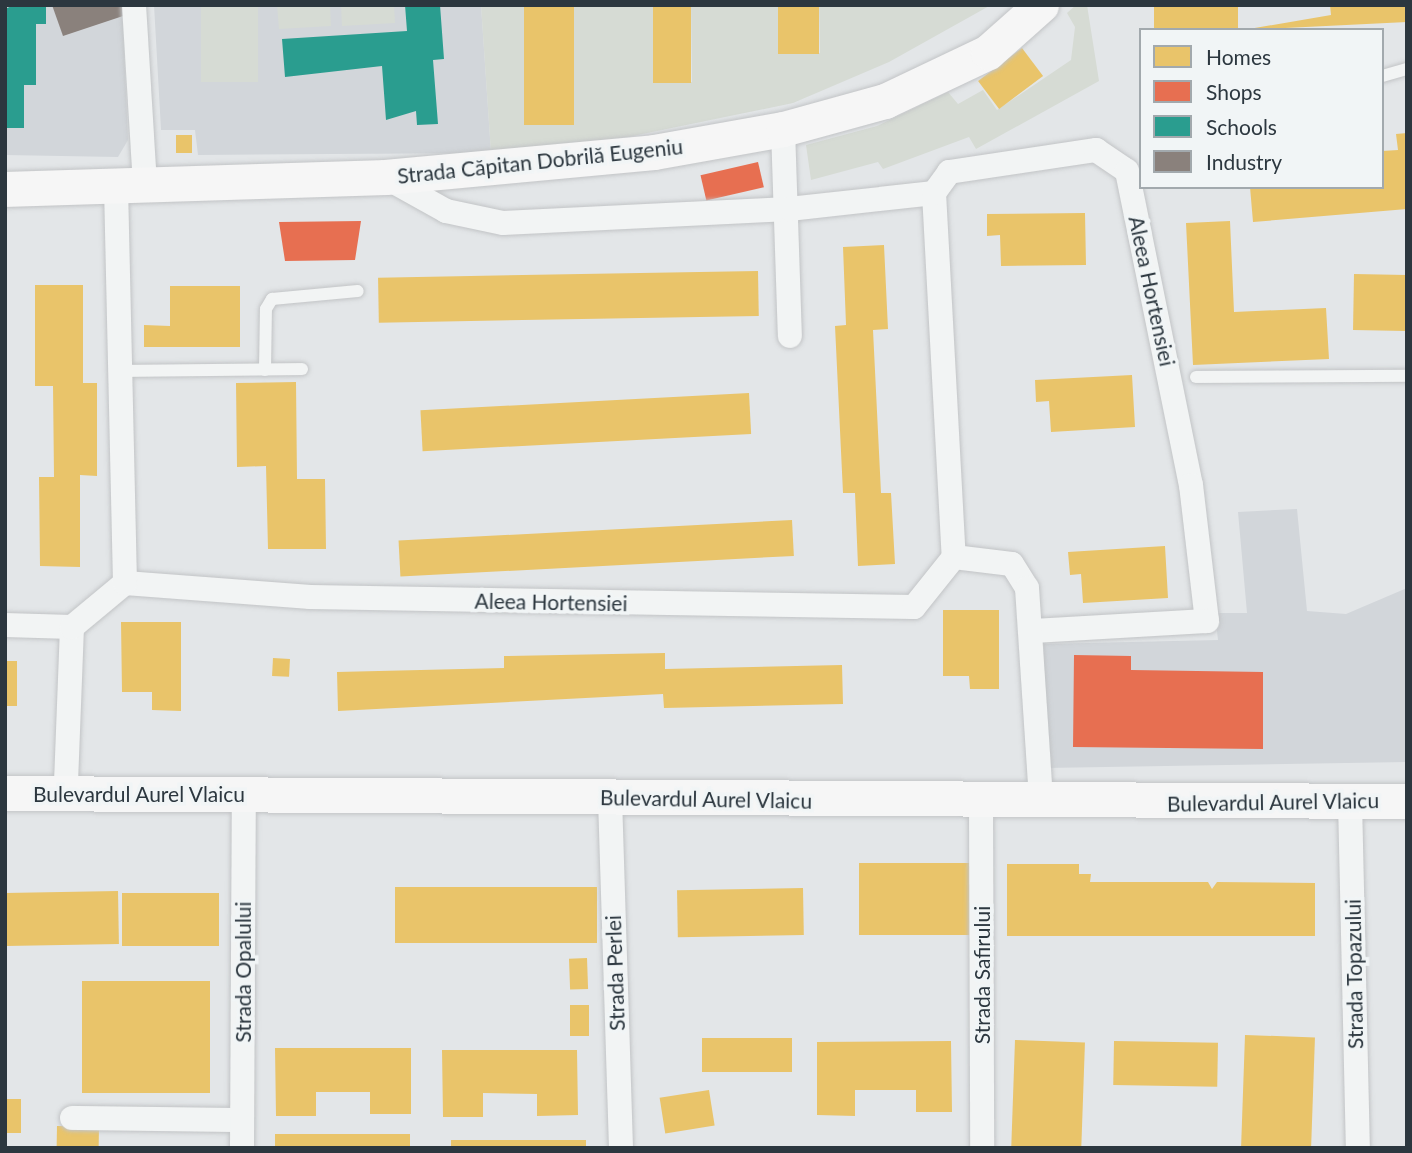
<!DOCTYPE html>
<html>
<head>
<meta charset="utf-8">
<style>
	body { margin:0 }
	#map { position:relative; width:1412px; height:1153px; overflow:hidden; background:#e3e6e8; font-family:Lato,sans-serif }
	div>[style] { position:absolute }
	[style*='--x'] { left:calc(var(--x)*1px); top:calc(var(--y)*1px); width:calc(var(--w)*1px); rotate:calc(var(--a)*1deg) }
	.built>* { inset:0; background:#d2d6da }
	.green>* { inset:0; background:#d6dbd4; transform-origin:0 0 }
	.homes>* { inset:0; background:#e9c46a; transform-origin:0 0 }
	.shops>* { inset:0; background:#e76f51; transform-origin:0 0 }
	.schools>* { inset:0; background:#2a9d8f }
	.industry>* { inset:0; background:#8a817c }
	.roads { filter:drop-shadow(0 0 2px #c2c4c6) drop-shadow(0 0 2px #c2c4c6) }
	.lane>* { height:12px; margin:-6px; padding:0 6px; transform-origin:6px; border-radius:6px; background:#f2f4f4 }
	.street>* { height:24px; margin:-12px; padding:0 12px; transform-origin:12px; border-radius:12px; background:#f2f4f4 }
	.secondary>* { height:35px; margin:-17.5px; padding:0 17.5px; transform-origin:17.5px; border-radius:17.5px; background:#f6f6f6 }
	span { translate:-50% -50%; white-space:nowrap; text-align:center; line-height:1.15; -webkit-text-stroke:7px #f1f5f6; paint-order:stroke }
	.street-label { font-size:21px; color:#2c373f }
	.frame { position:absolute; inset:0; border:7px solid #2c373f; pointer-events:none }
	.legend { position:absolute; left:1139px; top:28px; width:245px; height:161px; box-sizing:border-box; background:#f1f5f6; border:2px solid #a2a9ad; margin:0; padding:9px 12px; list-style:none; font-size:21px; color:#2c373f }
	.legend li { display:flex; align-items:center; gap:14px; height:35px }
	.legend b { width:35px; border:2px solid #a2a9ad }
</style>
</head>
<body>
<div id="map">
	<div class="built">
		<div style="clip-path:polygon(5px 5px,122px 5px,128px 140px,118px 157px,5px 155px)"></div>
		<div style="clip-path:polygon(154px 5px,481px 5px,491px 153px,198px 155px,195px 130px,161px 130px)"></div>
		<div style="clip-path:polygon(1297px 509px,1307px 611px,1346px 614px,1407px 588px,1407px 762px,1045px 768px,1044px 644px,1218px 640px,1215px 613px,1247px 613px,1238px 512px)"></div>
	</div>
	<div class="green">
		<div style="left:201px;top:5px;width:57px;height:77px"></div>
		<div style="clip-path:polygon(277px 5px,330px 5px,331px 26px,279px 29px)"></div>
		<div style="clip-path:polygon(341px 5px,394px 5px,395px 23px,342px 26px)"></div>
		<div style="clip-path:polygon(481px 5px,653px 5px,655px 83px,692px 82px,691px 5px,778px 5px,779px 53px,820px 53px,819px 5px,991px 5px,889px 62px,793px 103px,628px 137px,491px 153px)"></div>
		<div style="clip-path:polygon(1076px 5px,1087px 5px,1099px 81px,976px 149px,969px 137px,883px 169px,878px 162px,811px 180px,806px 145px,877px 126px,948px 92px,958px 104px,983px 90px,997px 110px,1071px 60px,1075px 27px,1067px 13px)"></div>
	</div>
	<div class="homes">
		<div style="left:524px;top:5px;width:50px;height:120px"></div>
		<div style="left:653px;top:5px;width:38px;height:78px"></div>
		<div style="left:778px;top:5px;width:41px;height:49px"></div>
		<div style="left:1154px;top:5px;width:84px;height:25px"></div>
		<div style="clip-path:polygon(1330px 5px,1407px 5px,1407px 22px,1243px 30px,1331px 15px)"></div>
		<div style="left:1022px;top:48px;width:35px;height:55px;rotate:53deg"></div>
		<div style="clip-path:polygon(1407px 133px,1407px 209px,1253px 222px,1250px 187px,1382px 187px,1382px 151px,1398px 150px,1396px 134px)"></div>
		<div style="left:176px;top:135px;width:16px;height:18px"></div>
		<div style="clip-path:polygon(1085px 213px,1086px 265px,1001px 266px,1000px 235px,987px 236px,987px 214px)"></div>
		<div style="clip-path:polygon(1230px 221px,1234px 312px,1326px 308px,1329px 359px,1193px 365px,1186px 223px)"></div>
		<div style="clip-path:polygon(884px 245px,888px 329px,873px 330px,881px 493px,891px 493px,895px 564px,858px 566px,855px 493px,843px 493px,835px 326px,846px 325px,843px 247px)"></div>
		<div style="left:758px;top:271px;width:45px;height:380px;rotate:89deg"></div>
		<div style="left:1354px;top:274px;width:53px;height:56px;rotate:1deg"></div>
		<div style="clip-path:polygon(35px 285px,83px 285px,83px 383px,97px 383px,97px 476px,80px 475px,80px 567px,40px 566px,39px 477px,54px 477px,53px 386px,35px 386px)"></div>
		<div style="clip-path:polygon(170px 286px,240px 286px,240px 347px,144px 347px,144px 325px,170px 326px)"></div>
		<div style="clip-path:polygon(1132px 375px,1135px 427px,1051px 432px,1049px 401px,1036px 402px,1035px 380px)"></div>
		<div style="clip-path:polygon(296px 382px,297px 479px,325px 479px,326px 549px,268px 549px,266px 466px,237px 467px,236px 383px)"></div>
		<div style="left:749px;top:393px;width:41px;height:329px;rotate:87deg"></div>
		<div style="left:792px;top:520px;width:36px;height:394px;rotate:87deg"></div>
		<div style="clip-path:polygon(1165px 546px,1168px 598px,1083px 603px,1081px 574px,1070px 575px,1068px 552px)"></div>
		<div style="clip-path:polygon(943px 610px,999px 610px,999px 689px,970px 689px,969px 676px,943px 676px)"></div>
		<div style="clip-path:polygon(121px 622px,181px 622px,181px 711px,152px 710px,152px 692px,122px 692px)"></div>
		<div style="clip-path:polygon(665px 653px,665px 669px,842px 665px,843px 704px,664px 708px,663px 694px,338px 711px,337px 672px,504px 668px,504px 656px)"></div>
		<div style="left:273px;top:658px;width:17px;height:18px;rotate:3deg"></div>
		<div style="left:5px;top:661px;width:12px;height:45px"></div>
		<div style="left:859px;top:863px;width:117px;height:72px"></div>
		<div style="clip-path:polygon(1007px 864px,1079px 864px,1079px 874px,1091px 874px,1090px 882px,1208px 882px,1212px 889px,1217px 882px,1315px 883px,1315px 936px,1007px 936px)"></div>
		<div style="left:395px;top:887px;width:202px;height:56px"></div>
		<div style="left:803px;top:888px;width:47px;height:126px;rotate:89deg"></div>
		<div style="left:118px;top:891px;width:53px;height:113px;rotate:89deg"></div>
		<div style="left:122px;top:893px;width:97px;height:53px"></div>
		<div style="left:587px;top:958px;width:31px;height:18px;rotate:88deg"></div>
		<div style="left:82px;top:981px;width:128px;height:112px"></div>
		<div style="left:570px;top:1005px;width:19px;height:31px"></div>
		<div style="left:1245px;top:1035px;width:70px;height:113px;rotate:2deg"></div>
		<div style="left:792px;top:1038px;width:34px;height:90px;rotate:90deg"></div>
		<div style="left:1015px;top:1040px;width:70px;height:108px;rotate:2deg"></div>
		<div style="clip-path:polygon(951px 1041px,952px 1112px,916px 1112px,916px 1090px,855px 1090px,855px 1116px,817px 1115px,817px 1042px)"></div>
		<div style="left:1114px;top:1041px;width:104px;height:44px;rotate:1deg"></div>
		<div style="clip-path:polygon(275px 1048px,411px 1048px,411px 1114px,370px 1114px,370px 1092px,316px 1092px,316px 1116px,276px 1116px)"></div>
		<div style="clip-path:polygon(442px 1050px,577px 1050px,578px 1115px,537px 1116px,537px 1094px,483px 1093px,483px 1117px,443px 1117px)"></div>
		<div style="left:709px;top:1090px;width:36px;height:50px;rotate:81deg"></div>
		<div style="left:5px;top:1099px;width:16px;height:34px"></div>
		<div style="left:57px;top:1126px;width:42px;height:22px;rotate:1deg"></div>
		<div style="left:275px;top:1134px;width:135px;height:14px"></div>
		<div style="left:451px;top:1140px;width:135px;height:8px"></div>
	</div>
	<div class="shops">
		<div style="left:758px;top:162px;width:26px;height:59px;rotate:77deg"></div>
		<div style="clip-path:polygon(361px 221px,355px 260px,285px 261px,279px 222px)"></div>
		<div style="clip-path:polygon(1074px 655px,1131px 656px,1131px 670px,1263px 672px,1263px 749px,1073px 747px)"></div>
	</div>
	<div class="schools">
		<div style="clip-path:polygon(14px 5px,46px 5px,46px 24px,36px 24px,36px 85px,24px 85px,24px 128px,5px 128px,5px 9px)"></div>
		<div style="clip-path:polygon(405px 5px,440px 5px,444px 59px,433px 60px,438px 124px,417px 125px,416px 111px,386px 120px,382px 66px,285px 77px,282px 39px,407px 31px)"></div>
	</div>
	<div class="industry">
		<div style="clip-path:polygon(52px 5px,122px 5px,126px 15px,63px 36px)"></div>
	</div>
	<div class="roads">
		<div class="lane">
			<div style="--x:1382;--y:76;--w:26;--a:-16"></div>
			<div style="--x:265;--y:370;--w:61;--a:-89.1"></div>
			<div style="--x:266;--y:309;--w:12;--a:-59"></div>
			<div style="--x:272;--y:299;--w:86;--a:-5.3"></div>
			<div style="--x:122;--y:371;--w:180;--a:-0.6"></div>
			<div style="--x:1196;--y:377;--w:211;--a:-0.3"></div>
		</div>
		<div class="street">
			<div style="--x:134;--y:5;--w:182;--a:86.5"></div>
			<div style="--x:783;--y:129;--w:207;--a:88.1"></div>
			<div style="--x:385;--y:177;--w:70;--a:29.1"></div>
			<div style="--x:446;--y:211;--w:58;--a:11.9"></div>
			<div style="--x:503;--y:223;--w:286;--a:-2.8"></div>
			<div style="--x:789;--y:209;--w:146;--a:-6.3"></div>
			<div style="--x:934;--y:193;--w:365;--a:86.9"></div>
			<div style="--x:934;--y:193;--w:26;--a:-54"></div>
			<div style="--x:949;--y:172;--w:149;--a:-8.5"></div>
			<div style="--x:1096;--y:150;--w:37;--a:34"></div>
			<div style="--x:1127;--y:171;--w:320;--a:78.5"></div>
			<div style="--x:1191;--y:485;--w:137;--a:83.3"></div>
			<div style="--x:1207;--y:621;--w:175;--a:176.7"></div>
			<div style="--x:125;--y:583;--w:186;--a:4.3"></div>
			<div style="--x:310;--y:597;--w:604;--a:0.95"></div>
			<div style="--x:914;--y:607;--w:64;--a:-51.3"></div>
			<div style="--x:954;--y:557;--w:58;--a:6.9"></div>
			<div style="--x:1012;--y:564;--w:28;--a:58"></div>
			<div style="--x:1027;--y:588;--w:194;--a:86.2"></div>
			<div style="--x:5;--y:625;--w:67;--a:1.7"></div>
			<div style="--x:66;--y:783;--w:156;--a:-87.8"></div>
			<div style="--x:72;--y:627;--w:69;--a:-39.7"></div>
			<div style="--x:125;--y:583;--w:395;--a:-91.3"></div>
			<div style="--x:610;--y:798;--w:350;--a:88.2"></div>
			<div style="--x:1350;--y:801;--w:347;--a:88.7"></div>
			<div style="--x:981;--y:803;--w:345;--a:89.8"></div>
			<div style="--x:72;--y:1118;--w:170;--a:0.7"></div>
			<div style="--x:242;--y:1148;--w:353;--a:-89.7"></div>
		</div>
		<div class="secondary">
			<div style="--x:5;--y:189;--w:380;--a:-1.8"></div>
			<div style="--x:385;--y:177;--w:270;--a:-5.3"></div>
			<div style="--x:654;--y:152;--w:131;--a:-10.1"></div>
			<div style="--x:783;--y:129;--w:106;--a:-15.4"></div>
			<div style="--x:885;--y:101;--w:114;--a:-25.4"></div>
			<div style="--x:988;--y:52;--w:71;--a:-41.6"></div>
			<div style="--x:5;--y:793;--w:1402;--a:0.33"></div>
		</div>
	</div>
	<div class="street-label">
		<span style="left:540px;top:161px;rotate:-6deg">Strada Căpitan Dobrilă Eugeniu</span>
		<span style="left:1152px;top:291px;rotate:78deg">Aleea Hortensiei</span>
		<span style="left:551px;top:602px;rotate:1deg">Aleea Hortensiei</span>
		<span style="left:139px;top:794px">Bulevardul Aurel Vlaicu</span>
		<span style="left:706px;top:799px;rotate:1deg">Bulevardul Aurel Vlaicu</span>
		<span style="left:1273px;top:802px;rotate:-1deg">Bulevardul Aurel Vlaicu</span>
		<span style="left:243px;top:972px;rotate:-90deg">Strada Opalului</span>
		<span style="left:615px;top:973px;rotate:-92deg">Strada Perlei</span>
		<span style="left:1354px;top:974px;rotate:-91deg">Strada Topazului</span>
		<span style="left:982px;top:975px;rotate:-90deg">Strada Safirului</span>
	</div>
	<div class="frame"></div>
	<ul class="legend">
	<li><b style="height:19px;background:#e9c46a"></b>Homes</li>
	<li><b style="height:19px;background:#e76f51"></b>Shops</li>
	<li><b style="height:19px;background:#2a9d8f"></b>Schools</li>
	<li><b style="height:19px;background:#8a817c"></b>Industry</li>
	</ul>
</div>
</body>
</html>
